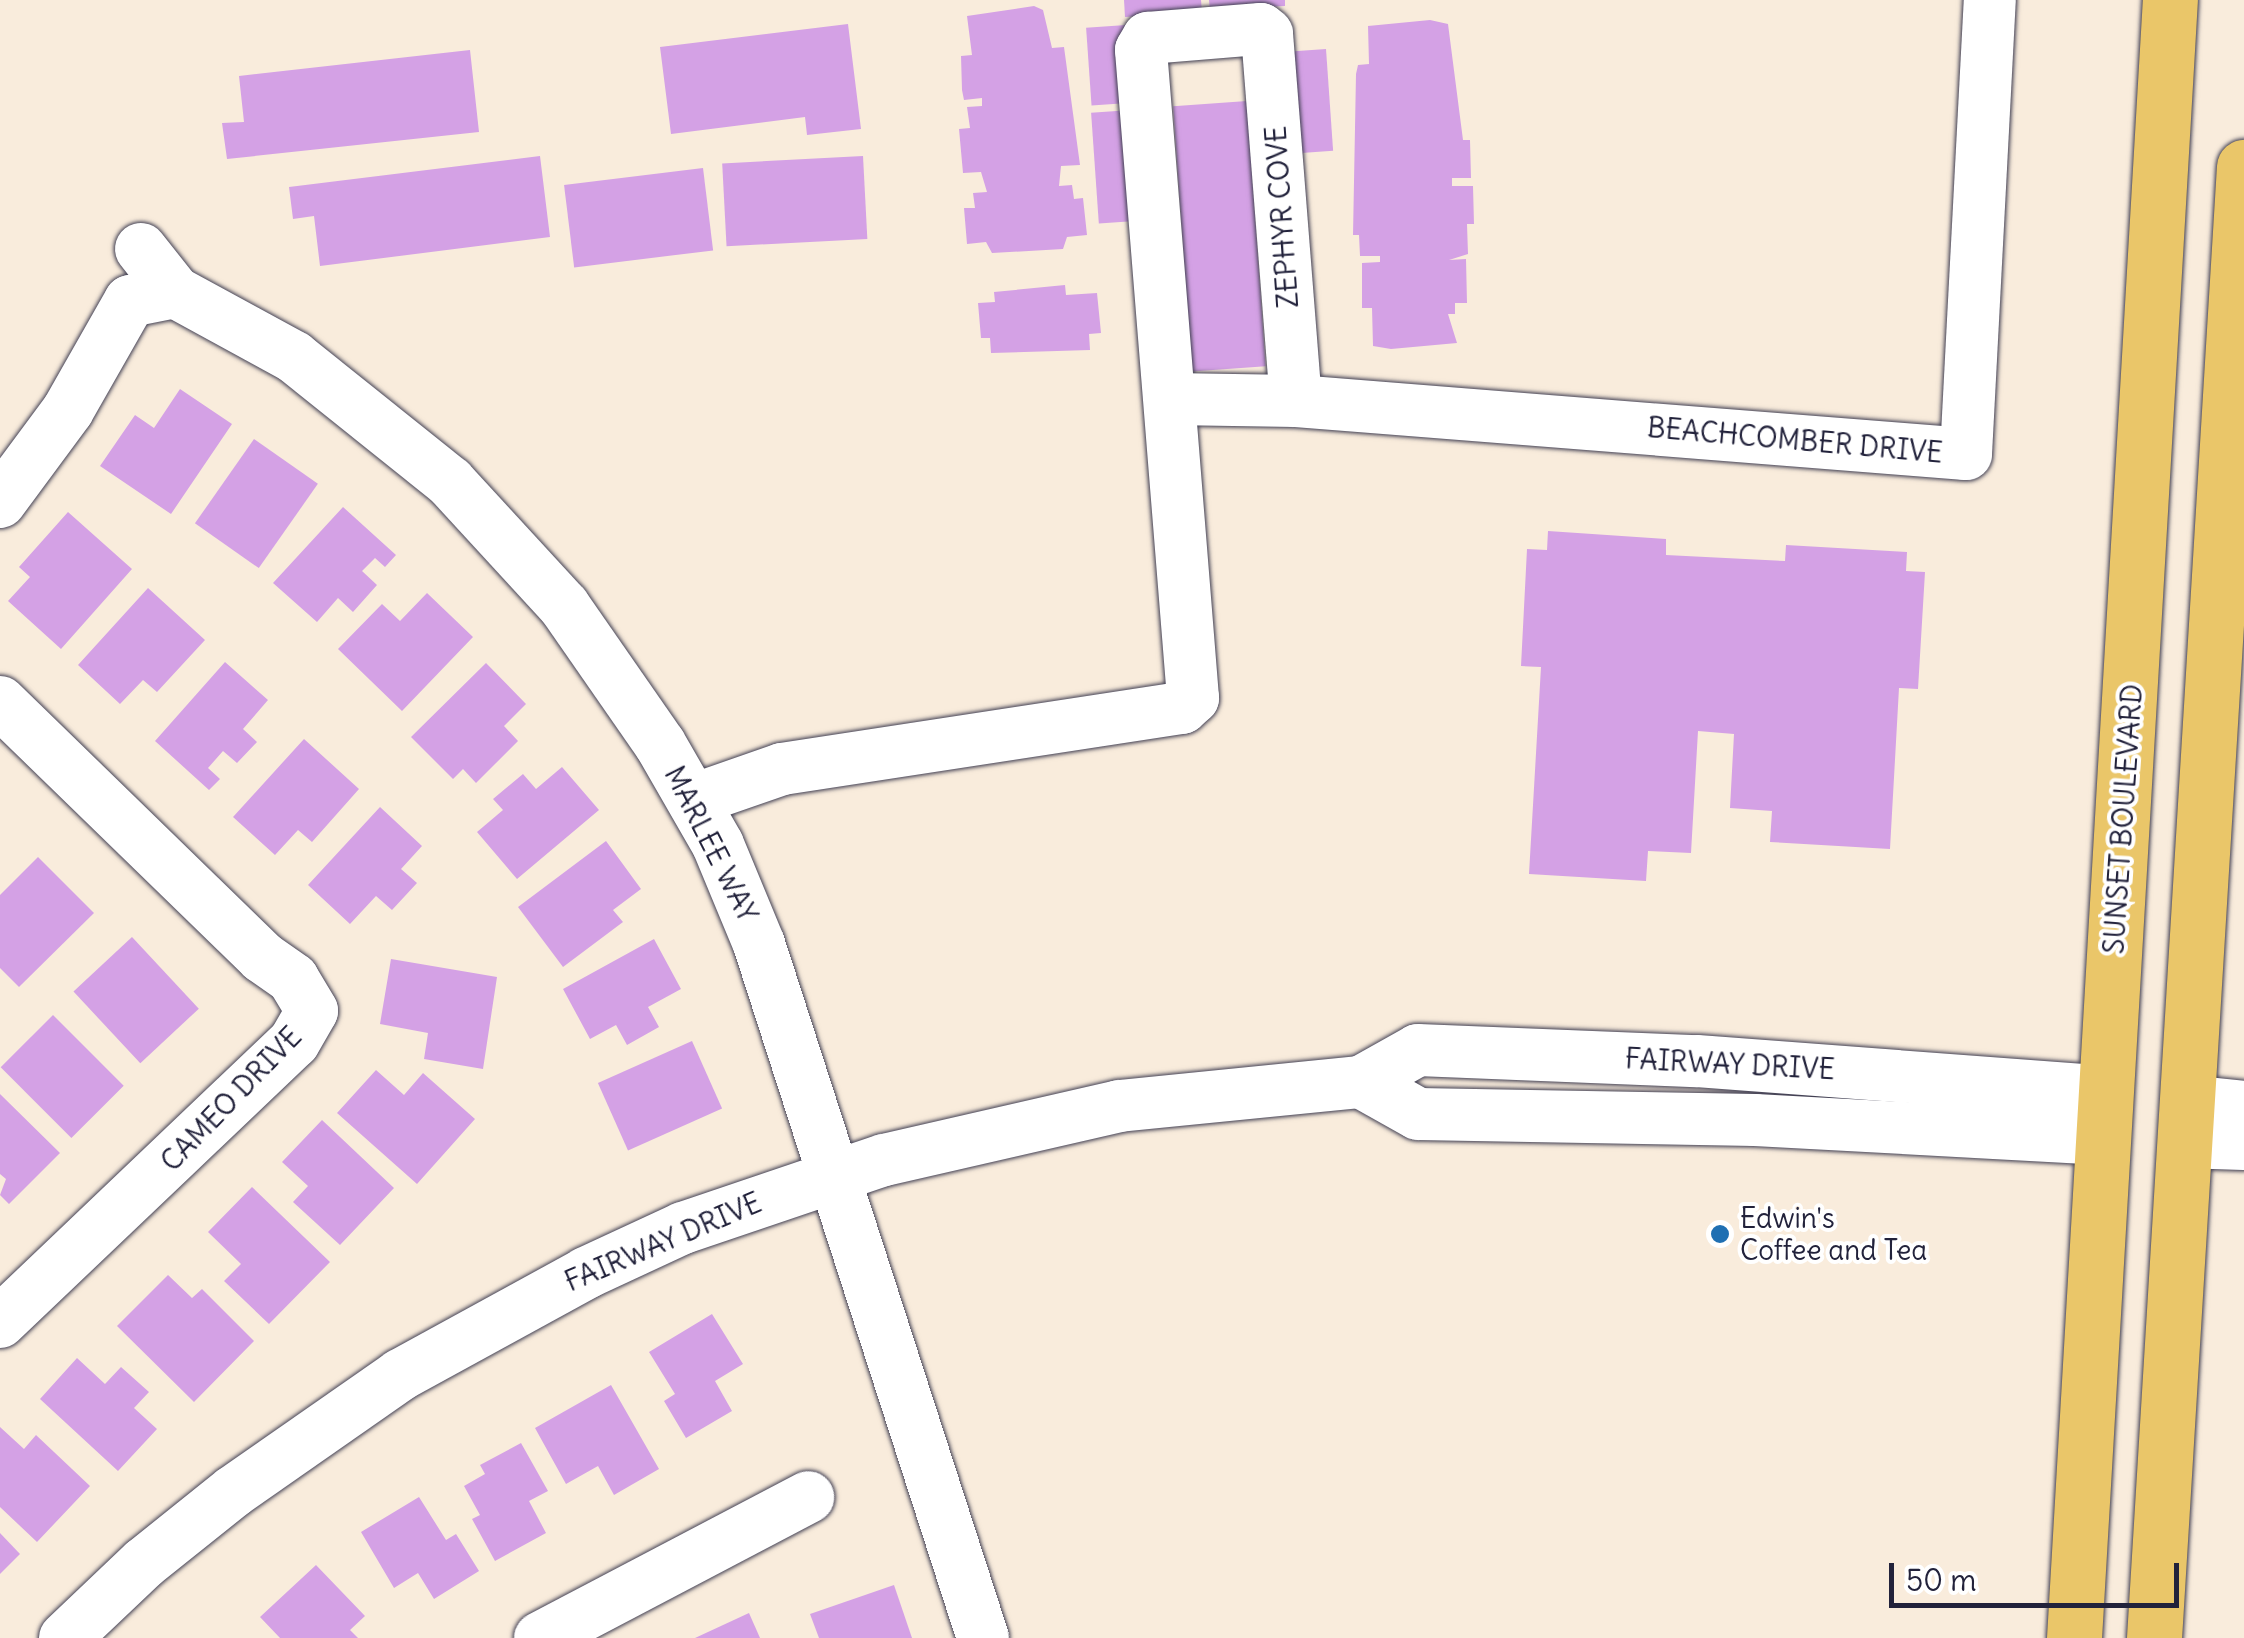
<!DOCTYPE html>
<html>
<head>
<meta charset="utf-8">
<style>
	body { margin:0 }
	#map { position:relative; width:2244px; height:1638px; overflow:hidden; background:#f9ecdc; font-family:Delius,sans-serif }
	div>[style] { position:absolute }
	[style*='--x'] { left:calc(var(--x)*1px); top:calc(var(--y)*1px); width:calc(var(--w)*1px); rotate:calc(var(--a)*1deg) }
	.building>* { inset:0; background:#d4a1e5; transform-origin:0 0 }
	.roads { filter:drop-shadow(0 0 2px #424053) drop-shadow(0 0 2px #424053) }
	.minor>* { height:52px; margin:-26px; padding:0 26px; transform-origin:26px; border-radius:26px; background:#fff }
	.major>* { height:55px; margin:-27.5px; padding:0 27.5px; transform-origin:27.5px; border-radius:27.5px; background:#eac669 }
	.dots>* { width:28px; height:28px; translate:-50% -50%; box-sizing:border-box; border:5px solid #fff; border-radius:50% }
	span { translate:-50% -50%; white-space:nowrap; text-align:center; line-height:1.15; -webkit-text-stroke:8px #fff; paint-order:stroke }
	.street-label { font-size:28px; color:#22223b }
	.poi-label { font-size:28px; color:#22223b }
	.left { translate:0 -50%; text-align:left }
	.scale { position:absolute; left:1889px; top:1563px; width:290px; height:45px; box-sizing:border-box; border:5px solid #22223b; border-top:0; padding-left:12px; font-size:30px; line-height:35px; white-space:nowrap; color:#22223b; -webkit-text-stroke:8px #fff; paint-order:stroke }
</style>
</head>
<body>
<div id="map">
	<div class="building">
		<div style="clip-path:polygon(1124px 0,1201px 0,1202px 12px,1125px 17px)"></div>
		<div style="clip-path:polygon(1209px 0,1285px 0,1285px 6px,1210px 10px)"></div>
		<div style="clip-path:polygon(1034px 6px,1043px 10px,1052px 48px,1064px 47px,1080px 165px,1061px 166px,1059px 186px,1072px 185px,1074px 199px,1083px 198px,1087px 235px,1067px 237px,1063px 249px,992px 253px,986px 242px,967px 244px,964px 208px,975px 208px,973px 193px,987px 192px,981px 172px,963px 173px,959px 129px,970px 128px,967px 107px,982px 106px,982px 98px,964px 100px,962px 90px,961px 56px,972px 55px,967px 16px)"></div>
		<div style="clip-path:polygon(1430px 20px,1448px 24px,1463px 140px,1470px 140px,1471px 178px,1452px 178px,1452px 186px,1473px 186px,1474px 224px,1467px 224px,1468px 254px,1449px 260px,1466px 259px,1467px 303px,1455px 303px,1455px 314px,1448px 314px,1457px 343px,1391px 349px,1373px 346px,1372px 308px,1362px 308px,1362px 263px,1380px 262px,1380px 256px,1360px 256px,1359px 235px,1353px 235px,1356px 74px,1358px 65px,1369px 64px,1368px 26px)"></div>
		<div style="clip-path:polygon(848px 24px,861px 129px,807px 135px,805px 117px,671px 134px,660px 47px)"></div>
		<div style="left:1126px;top:25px;width:78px;height:40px;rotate:86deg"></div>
		<div style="left:1326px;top:49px;width:102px;height:39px;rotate:86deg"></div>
		<div style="clip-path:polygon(470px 50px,479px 132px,227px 159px,222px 123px,244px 122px,239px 76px)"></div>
		<div style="left:1247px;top:101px;width:266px;height:74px;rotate:86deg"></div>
		<div style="left:1131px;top:110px;width:111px;height:40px;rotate:86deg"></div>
		<div style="clip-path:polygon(540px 156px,550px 237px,320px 266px,314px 216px,293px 219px,289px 187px)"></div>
		<div style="left:863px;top:156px;width:83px;height:141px;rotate:87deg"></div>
		<div style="left:703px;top:168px;width:83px;height:140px;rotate:83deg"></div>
		<div style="clip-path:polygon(1065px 285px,1066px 295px,1097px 293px,1101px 333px,1089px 334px,1090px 350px,991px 353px,990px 338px,981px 338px,978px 303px,995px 302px,994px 292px)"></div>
		<div style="clip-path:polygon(180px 389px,232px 424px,171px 514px,100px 466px,135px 415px,154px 428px)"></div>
		<div style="left:254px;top:439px;width:78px;height:103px;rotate:35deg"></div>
		<div style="clip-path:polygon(343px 507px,396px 555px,385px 567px,375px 558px,362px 571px,377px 585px,353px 612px,338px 598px,317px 622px,273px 583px)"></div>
		<div style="clip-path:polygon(68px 512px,132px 569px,61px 649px,8px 601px,30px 577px,19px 567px)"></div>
		<div style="clip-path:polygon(1548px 531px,1666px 539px,1666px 555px,1785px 561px,1786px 545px,1907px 552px,1906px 571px,1925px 572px,1918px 689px,1899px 688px,1890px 849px,1770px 842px,1772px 811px,1730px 808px,1734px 734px,1698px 731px,1691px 853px,1648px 851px,1646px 881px,1529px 874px,1541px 667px,1521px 666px,1527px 549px,1547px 550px)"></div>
		<div style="clip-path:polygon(148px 588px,205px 640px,157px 692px,143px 680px,120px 704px,78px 665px)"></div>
		<div style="clip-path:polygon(427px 593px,473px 637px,402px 711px,338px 649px,382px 604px,400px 621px)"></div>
		<div style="clip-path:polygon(225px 662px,268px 700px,243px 729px,257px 742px,237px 763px,223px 751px,208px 768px,220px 779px,209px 790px,155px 741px)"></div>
		<div style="clip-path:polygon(486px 663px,526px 704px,504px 726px,518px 741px,476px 783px,463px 769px,453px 779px,411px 737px)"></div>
		<div style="clip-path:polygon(304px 739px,359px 789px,312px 842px,298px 830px,275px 855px,233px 817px)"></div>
		<div style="clip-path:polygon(562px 767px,599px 810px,517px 879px,477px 832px,503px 810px,493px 799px,523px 774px,536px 789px)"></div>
		<div style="clip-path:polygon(380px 807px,422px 846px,401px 869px,417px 883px,392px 910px,376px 896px,350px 924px,308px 885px)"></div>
		<div style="clip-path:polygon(606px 841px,641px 889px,613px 910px,623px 922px,563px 967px,518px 907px)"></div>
		<div style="clip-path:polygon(38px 857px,94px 913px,19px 987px,0 968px,0 895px)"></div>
		<div style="left:132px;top:937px;width:98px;height:80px;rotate:47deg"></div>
		<div style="clip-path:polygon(654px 939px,681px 989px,648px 1007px,659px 1027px,627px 1045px,616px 1025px,590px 1039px,563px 989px)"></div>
		<div style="clip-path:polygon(391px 959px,497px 977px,483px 1069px,424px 1059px,428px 1033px,380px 1024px)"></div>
		<div style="left:53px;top:1015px;width:100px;height:74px;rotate:45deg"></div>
		<div style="left:692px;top:1041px;width:74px;height:103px;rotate:66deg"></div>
		<div style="clip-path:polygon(376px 1070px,404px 1095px,423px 1073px,475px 1119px,417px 1184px,337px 1113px)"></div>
		<div style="clip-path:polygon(0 1094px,60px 1153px,9px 1204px,0 1195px,6px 1179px,0 1174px)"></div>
		<div style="clip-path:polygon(322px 1120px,394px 1188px,340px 1245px,293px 1202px,308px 1186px,282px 1162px)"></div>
		<div style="clip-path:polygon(252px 1187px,330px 1262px,269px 1324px,224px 1281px,241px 1264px,208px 1232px)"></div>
		<div style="clip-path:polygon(168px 1275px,192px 1298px,202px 1289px,254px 1341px,194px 1402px,117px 1326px)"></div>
		<div style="clip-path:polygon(712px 1314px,743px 1364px,715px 1381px,732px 1411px,686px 1438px,664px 1401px,675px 1394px,649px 1352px)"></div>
		<div style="clip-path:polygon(77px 1358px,105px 1384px,121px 1367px,149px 1392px,134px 1408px,157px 1429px,118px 1471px,40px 1399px)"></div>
		<div style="clip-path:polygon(611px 1385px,659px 1469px,614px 1495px,598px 1466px,566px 1484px,535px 1428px)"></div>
		<div style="clip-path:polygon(0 1427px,24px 1449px,36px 1435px,90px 1486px,37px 1542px,0 1507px)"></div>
		<div style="clip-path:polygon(521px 1443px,548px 1491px,529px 1501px,546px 1533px,495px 1561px,472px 1519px,480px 1515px,464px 1486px,485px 1474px,480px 1465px)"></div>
		<div style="clip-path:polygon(419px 1497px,446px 1540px,456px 1534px,479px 1571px,434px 1599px,418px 1573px,394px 1588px,361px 1532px)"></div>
		<div style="clip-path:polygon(0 1533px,20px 1554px,0 1574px)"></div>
		<div style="clip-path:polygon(316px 1565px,365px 1616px,350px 1630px,358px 1638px,280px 1638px,260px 1617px)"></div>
		<div style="clip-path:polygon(894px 1585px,912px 1638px,819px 1638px,810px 1614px)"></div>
		<div style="clip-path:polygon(749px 1613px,760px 1638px,695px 1638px)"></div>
	</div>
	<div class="roads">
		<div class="minor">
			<div style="--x:141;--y:249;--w:55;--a:51.7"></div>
			<div style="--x:175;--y:292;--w:136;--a:28.6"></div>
			<div style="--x:294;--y:357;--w:200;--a:38.7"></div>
			<div style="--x:450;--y:482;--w:168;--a:47.4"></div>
			<div style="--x:564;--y:606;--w:168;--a:55.2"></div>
			<div style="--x:660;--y:744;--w:116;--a:60.1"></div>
			<div style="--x:718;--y:845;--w:107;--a:67.5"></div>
			<div style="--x:759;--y:944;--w:729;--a:72.11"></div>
			<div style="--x:1171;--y:399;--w:125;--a:0.9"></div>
			<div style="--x:1296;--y:401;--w:672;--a:4.52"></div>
			<div style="--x:1966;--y:454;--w:455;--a:-87"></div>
			<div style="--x:0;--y:502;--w:114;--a:-53.5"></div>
			<div style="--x:68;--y:410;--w:125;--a:-60.4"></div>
			<div style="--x:130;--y:301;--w:46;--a:-11.3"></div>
			<div style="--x:0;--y:702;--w:366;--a:44.2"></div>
			<div style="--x:262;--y:957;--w:38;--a:35"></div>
			<div style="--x:293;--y:979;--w:37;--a:59"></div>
			<div style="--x:312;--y:1011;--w:36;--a:120"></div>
			<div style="--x:294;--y:1042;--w:406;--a:136.4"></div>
			<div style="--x:693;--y:800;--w:94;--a:-19.2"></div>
			<div style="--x:782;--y:769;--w:405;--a:-8.7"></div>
			<div style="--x:1182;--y:708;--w:15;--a:-42"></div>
			<div style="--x:1193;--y:698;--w:650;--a:-94.59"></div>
			<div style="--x:1141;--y:50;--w:14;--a:-60"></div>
			<div style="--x:1148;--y:38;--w:113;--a:-4.6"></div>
			<div style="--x:1261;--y:29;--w:8;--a:40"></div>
			<div style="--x:1267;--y:34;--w:368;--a:85.5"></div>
			<div style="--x:1361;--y:1082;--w:65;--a:29.3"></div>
			<div style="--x:1418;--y:1114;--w:337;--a:1"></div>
			<div style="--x:1755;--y:1120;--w:350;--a:3.1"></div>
			<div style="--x:2188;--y:1101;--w:56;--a:6.1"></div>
			<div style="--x:2184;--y:1142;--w:60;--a:1.9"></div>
			<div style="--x:65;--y:1638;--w:109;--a:-43.5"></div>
			<div style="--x:144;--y:1563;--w:115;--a:-38.7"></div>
			<div style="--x:234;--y:1491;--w:203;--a:-34.9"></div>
			<div style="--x:400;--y:1375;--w:212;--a:-28.7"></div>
			<div style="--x:586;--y:1273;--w:107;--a:-24.9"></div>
			<div style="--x:683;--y:1228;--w:212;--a:-18.7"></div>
			<div style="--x:884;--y:1160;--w:241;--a:-12.9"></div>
			<div style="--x:1119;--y:1106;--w:243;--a:-5.7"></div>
			<div style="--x:1361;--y:1082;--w:65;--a:-29.3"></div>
			<div style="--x:1418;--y:1050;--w:279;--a:2.3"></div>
			<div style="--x:1697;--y:1061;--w:410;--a:4.3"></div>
			<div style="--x:540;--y:1638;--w:303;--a:-27.7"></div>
		</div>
		<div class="major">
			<div style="--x:2074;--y:1638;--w:1641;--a:-86.65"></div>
			<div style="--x:2154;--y:1638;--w:1474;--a:-86.5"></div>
		</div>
	</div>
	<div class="dots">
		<div style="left:1720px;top:1234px;background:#1f6fb2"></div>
	</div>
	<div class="street-label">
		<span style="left:1282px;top:217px;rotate:-94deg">ZEPHYR COVE</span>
		<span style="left:1795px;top:440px;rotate:5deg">BEACHCOMBER DRIVE</span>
		<span style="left:2123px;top:819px;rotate:-86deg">SUNSET BOULEVARD</span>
		<span style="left:711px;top:844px;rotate:63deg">MARLEE WAY</span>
		<span style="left:1730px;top:1064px;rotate:3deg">FAIRWAY DRIVE</span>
		<span style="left:231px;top:1099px;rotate:-46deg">CAMEO DRIVE</span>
		<span style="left:663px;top:1242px;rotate:-23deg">FAIRWAY DRIVE</span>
	</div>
	<div class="poi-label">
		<span class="left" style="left:1740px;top:1234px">Edwin's<br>Coffee and Tea</span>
	</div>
	<div class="scale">50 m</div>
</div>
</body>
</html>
